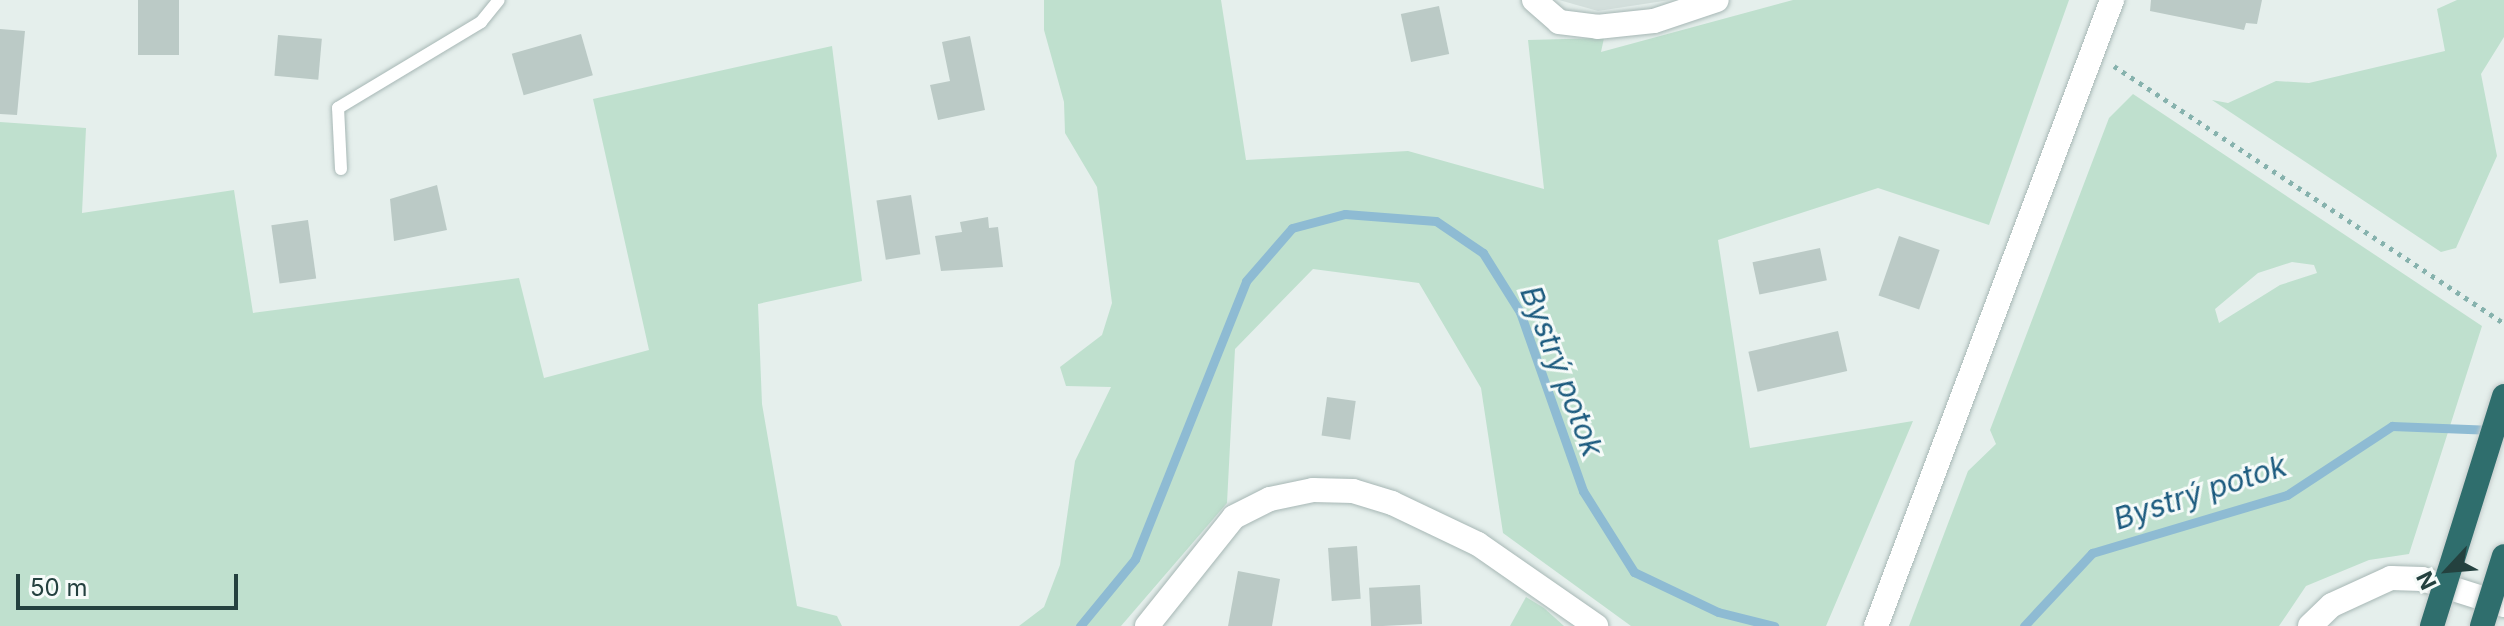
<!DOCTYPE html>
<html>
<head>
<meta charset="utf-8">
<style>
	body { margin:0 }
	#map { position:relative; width:2504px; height:626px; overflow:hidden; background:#e5efec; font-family:Inter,sans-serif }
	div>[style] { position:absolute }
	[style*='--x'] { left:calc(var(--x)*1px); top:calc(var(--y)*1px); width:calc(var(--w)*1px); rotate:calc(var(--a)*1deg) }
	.built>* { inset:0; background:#d3dfdc }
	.green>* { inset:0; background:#bfe0ce }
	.stream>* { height:9px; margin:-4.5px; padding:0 4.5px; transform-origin:4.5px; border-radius:4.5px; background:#8ebbd3 }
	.building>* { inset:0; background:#bbcac6; transform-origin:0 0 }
	.path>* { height:5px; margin-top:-2.5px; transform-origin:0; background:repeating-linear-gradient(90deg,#86b2ad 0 4px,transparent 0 10px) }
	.roads { filter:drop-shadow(0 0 2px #a7b7b5) drop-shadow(0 0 2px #a7b7b5) }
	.lane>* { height:12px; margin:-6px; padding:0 6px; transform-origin:6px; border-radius:6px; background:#fff }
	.street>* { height:24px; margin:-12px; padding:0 12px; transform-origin:12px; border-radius:12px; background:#fff }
	.secondary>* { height:24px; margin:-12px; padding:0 12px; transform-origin:12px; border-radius:12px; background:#fff }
	.bridges { filter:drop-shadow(0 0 2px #c2cac9) drop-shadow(0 0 2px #c2cac9) }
	.highway-bridge>* { height:24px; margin:-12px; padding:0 12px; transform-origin:12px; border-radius:12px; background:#2f6e6d }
	span { translate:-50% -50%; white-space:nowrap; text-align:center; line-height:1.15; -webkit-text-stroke:6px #f6fbf9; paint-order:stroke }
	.water-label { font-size:30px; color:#1c5b7f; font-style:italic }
	.north { position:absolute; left:2408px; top:530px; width:80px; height:80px; -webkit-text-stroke:6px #f6fbf9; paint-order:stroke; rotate:244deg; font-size:22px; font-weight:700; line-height:32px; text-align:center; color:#24413f }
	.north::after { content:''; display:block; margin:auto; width:28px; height:36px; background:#24413f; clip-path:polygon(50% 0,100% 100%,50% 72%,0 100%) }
	.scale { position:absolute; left:16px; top:574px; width:222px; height:36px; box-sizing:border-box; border:4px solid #24413f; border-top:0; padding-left:10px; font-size:24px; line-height:28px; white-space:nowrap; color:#24413f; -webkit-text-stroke:6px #f6fbf9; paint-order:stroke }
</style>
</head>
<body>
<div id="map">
	<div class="built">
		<div style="clip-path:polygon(1559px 0,1670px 0,1598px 11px)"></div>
	</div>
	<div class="green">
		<div style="clip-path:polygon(1044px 0,1221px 0,1246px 160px,1408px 151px,1544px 189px,1528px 40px,1604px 38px,1601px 52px,1793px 0,2069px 0,1989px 225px,1878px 188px,1718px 240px,1750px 448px,1913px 421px,1826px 626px,1631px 626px,1503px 533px,1481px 388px,1419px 283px,1313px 269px,1235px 349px,1227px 503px,1121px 626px,1019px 626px,1044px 607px,1060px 565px,1075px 461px,1111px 387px,1066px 386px,1060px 367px,1102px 335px,1112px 303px,1097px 187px,1065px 133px,1064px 102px,1044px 30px)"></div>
		<div style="clip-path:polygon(2457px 0,2504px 0,2504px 37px,2481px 74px,2497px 156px,2456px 248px,2441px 252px,2212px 100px,2228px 103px,2276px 81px,2309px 83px,2445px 51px,2437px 9px)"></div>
		<div style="clip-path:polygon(832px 46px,862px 281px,758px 304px,762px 404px,797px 606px,837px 616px,842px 626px,0 626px,0 122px,86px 128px,82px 213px,234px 190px,253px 313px,519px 278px,544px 378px,649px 350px,593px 99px)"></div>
		<div style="clip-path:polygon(evenodd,2133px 94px,2482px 326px,2409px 554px,2369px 560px,2306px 586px,2279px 626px,1909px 626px,1968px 471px,1996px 444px,1990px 430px,2109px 118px,2133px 94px,2292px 262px,2314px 265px,2317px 273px,2280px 285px,2219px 323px,2215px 309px,2258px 273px,2292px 262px)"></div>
		<div style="clip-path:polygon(1526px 597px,1544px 608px,1564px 626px,1510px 626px)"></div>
	</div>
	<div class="stream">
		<div style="--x:1080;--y:626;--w:87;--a:-50.6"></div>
		<div style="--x:1135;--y:559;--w:299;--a:-68.2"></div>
		<div style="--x:1246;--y:281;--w:70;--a:-49"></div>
		<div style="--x:1292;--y:228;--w:55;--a:-14.8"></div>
		<div style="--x:1345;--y:214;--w:91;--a:4.4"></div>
		<div style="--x:1436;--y:221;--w:57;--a:34.2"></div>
		<div style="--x:1483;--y:253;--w:70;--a:57.9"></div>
		<div style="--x:1520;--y:312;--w:190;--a:70.6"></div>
		<div style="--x:1583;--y:491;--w:96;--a:57.8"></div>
		<div style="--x:1634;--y:572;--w:93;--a:25.5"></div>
		<div style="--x:1718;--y:612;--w:58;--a:14"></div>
		<div style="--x:2024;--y:626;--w:100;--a:-47"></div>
		<div style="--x:2092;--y:553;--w:203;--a:-16.6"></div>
		<div style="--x:2287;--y:495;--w:126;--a:-33.3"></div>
		<div style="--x:2392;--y:426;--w:101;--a:2.3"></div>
	</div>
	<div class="building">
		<div style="left:138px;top:0;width:41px;height:55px"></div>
		<div style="clip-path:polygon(2151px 0,2262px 0,2257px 24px,2246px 23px,2244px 30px,2150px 11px)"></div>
		<div style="left:1439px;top:6px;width:49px;height:39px;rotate:78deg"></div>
		<div style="clip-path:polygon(0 29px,25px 31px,17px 115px,0 114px)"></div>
		<div style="left:581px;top:34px;width:43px;height:72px;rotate:74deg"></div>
		<div style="left:278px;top:35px;width:44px;height:41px;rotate:5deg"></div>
		<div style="clip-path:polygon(970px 36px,985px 110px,938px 120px,930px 85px,950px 81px,942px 42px)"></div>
		<div style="clip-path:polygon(437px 185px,447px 230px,394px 241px,390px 199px)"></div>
		<div style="left:911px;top:195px;width:60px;height:35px;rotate:81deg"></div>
		<div style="clip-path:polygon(988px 217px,989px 228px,998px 227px,1003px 267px,941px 271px,935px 236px,962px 232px,960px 222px)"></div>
		<div style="left:308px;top:220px;width:59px;height:37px;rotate:82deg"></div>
		<div style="left:1899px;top:236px;width:43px;height:63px;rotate:19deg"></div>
		<div style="left:1820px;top:248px;width:33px;height:69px;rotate:78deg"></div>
		<div style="left:1838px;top:331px;width:41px;height:92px;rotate:77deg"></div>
		<div style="left:1327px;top:397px;width:29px;height:39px;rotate:8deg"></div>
		<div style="left:1357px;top:546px;width:53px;height:29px;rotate:86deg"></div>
		<div style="clip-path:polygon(1238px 571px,1280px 579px,1272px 626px,1228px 626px)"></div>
		<div style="left:1420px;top:585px;width:39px;height:51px;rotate:87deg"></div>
	</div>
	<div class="path">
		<div style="--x:2114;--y:66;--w:467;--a:33.4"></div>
	</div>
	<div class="roads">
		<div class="lane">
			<div style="--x:341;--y:169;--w:61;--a:-92.8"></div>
			<div style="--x:338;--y:108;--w:167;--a:-31"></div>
			<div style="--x:481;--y:22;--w:28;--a:-51"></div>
		</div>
		<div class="street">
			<div style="--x:1534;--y:0;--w:33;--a:41"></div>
			<div style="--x:1559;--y:22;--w:38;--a:7"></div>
			<div style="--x:1597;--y:27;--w:57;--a:-6"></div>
			<div style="--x:1654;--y:21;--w:66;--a:-18.4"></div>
			<div style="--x:1147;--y:626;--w:139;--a:-51.4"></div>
			<div style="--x:1234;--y:517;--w:40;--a:-26.6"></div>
			<div style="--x:1270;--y:499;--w:44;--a:-11.8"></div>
			<div style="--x:1313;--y:490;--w:40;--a:1.4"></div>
			<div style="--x:1353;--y:491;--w:41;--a:17.1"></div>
			<div style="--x:1392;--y:503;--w:95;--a:25.5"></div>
			<div style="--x:1478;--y:544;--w:144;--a:34.8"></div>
			<div style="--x:2310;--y:626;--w:30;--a:-44"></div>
			<div style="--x:2332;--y:605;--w:65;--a:-24.6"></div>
			<div style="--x:2391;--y:578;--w:31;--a:2"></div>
			<div style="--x:2422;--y:579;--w:86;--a:17.6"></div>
		</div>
		<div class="secondary">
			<div style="--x:1876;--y:626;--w:669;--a:-69.34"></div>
		</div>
	</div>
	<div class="bridges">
		<div class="highway-bridge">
			<div style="--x:2432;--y:626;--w:241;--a:-72.6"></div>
			<div style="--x:2482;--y:626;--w:73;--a:-72.6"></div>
		</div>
	</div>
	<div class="water-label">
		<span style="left:1562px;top:371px;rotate:69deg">Bystrý potok</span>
		<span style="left:2200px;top:492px;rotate:-18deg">Bystrý potok</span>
	</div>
	<div class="north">N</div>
	<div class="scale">50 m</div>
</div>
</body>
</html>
